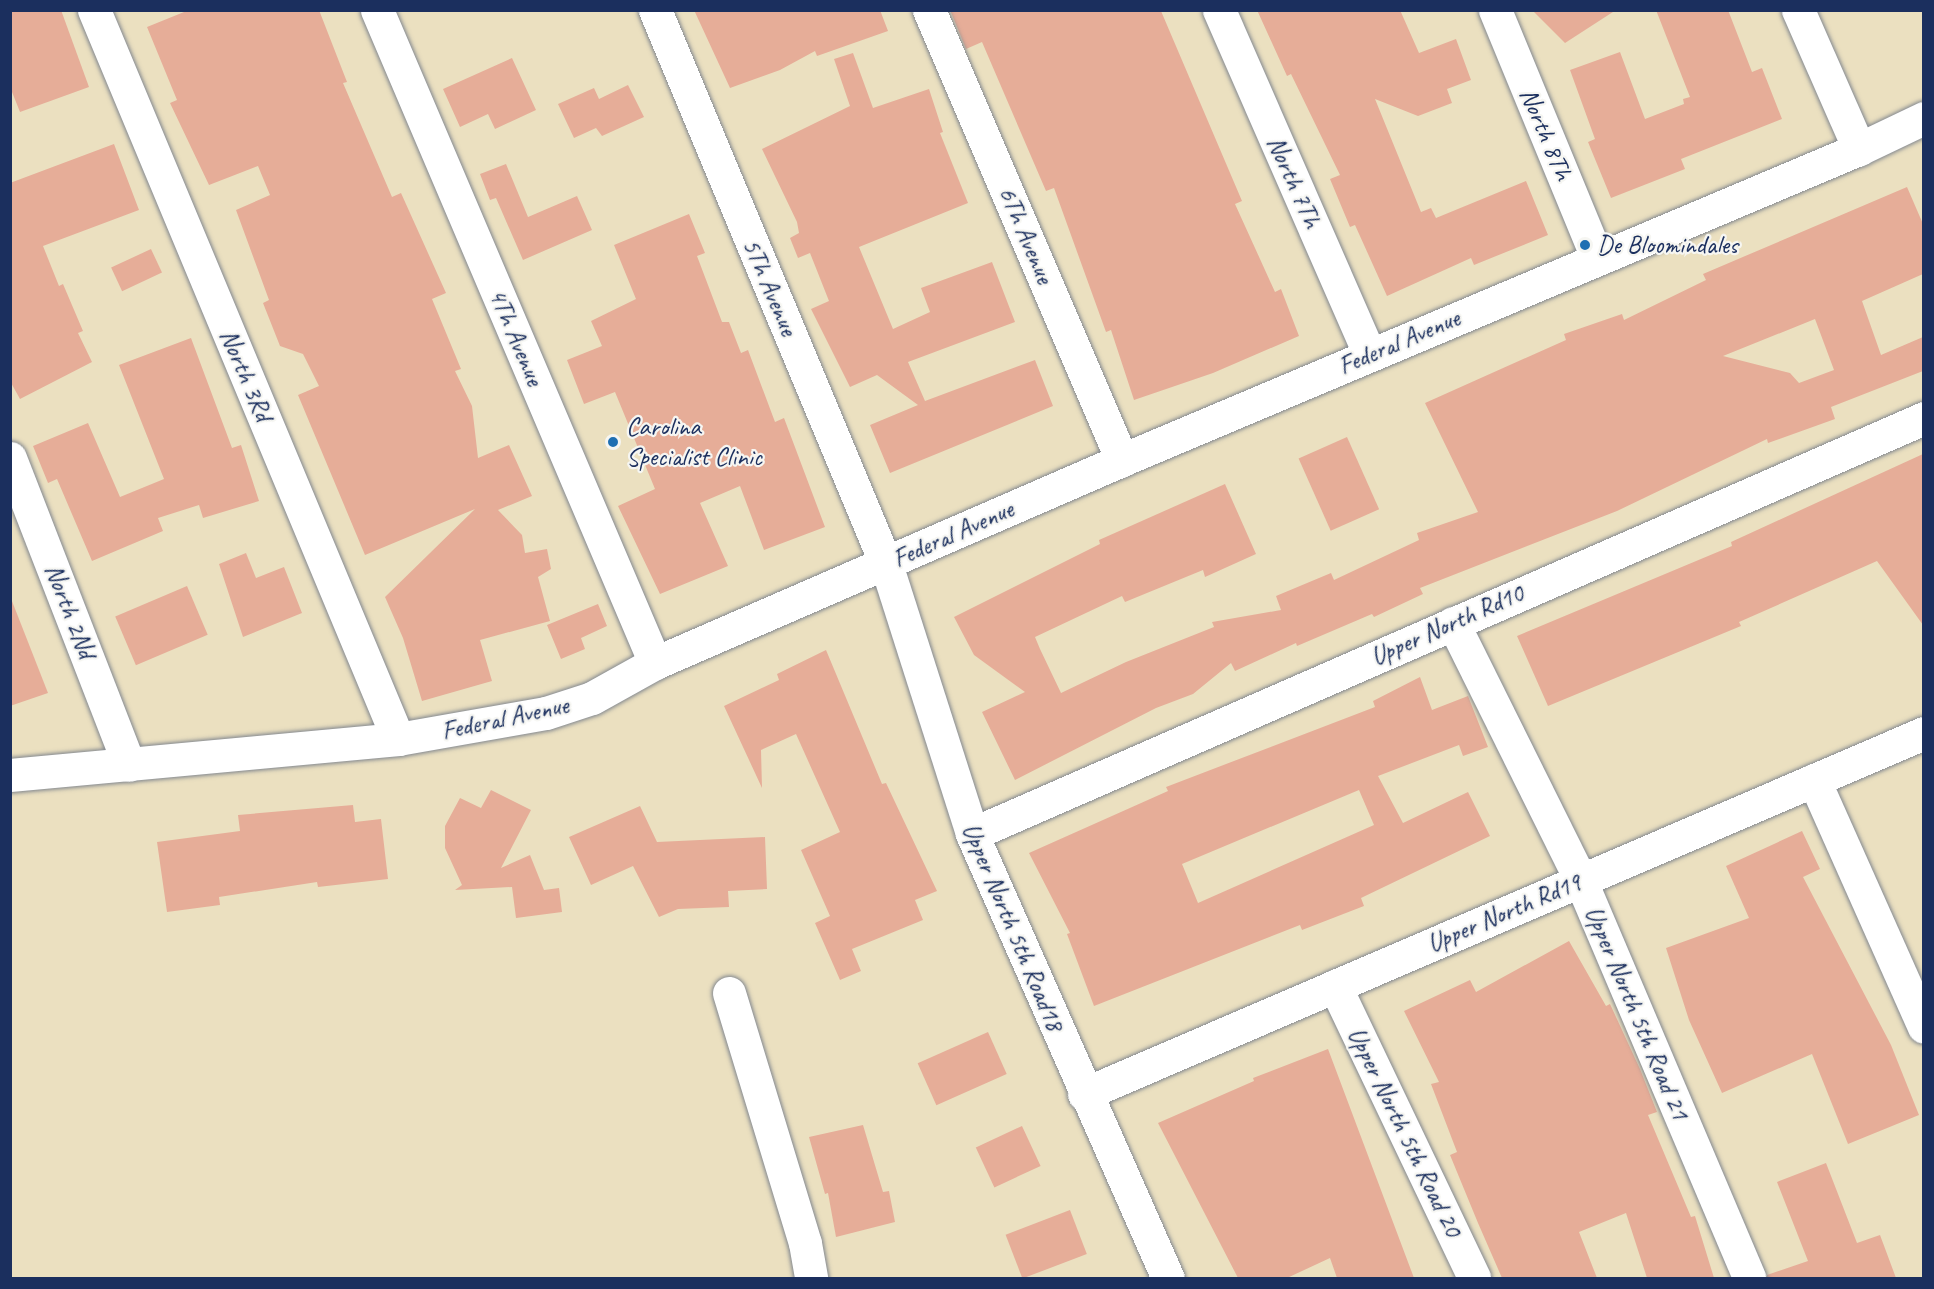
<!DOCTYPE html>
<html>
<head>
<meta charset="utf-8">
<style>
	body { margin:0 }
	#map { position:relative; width:1934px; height:1289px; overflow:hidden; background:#ebe0c0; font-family:Caveat,sans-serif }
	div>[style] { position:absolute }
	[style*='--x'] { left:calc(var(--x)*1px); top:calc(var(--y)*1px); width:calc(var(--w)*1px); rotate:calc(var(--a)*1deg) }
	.building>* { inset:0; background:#e6ad98; transform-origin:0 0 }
	.roads { filter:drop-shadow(0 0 2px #83888f) drop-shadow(0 0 2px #83888f) }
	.minor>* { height:33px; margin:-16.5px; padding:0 16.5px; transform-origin:16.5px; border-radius:16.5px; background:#fff }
	.dots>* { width:16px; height:16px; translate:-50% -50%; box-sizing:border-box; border:3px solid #f6f6f2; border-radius:50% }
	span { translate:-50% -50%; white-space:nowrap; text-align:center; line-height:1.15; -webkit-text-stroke:4.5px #f6f6f2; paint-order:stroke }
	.street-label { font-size:26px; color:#1b2f5e }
	.poi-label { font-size:26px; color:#1b2f5e }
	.left { translate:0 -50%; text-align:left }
	.frame { position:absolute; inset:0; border:12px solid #1b2f5e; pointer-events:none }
</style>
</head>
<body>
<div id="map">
	<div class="building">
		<div style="clip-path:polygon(10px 10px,61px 10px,89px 87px,20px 112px,10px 87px)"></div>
		<div style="clip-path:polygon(189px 10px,319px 10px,347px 82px,343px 83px,392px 197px,401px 193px,446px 293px,432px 299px,461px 369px,455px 371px,472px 406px,478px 458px,509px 445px,532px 496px,498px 510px,522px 535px,525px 553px,547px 549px,551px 569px,538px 577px,550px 621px,480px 640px,492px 681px,422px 701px,403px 638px,385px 597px,475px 509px,365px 555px,298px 395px,319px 386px,303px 354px,280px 346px,263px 303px,269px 300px,236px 210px,270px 195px,258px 166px,209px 185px,170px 103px,177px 100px,147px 27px)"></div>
		<div style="clip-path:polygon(694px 10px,880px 10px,888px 31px,817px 56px,815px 51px,780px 70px,730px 88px)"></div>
		<div style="clip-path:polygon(950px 10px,1161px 11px,1242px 201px,1235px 204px,1275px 292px,1281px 289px,1299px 336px,1213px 373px,1134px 400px,1111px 330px,1106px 332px,1054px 188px,1046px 191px,982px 42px,966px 49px)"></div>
		<div style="clip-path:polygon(1257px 10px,1400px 10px,1419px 53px,1456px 39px,1471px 80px,1447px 89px,1452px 103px,1418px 116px,1375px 99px,1421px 212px,1431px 208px,1436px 218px,1526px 181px,1548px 235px,1474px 265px,1471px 258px,1387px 296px,1355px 225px,1350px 227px,1330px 179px,1340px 175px,1291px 74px,1287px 76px)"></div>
		<div style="clip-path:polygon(1532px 10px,1616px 10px,1565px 43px)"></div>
		<div style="clip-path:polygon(1656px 10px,1728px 10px,1752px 72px,1762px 68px,1782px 119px,1681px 159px,1685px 169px,1611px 198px,1588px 142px,1595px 139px,1570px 70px,1620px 52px,1645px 119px,1684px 104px,1683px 99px,1690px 97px)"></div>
		<div style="clip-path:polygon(853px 53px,873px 108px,929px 89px,943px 132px,940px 133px,968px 203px,859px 247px,893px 329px,930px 312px,921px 288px,992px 262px,1015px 322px,908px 362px,925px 401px,1035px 360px,1053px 406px,890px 473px,870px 425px,918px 405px,877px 375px,850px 387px,811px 309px,829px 301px,810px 253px,798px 258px,790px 238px,799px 233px,797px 222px,762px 149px,850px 106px,834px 59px)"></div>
		<div style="clip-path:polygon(512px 58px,536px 110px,495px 129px,488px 114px,460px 127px,443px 89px)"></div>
		<div style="clip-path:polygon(628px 85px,644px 117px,602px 136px,596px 128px,574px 138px,558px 104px,594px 88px,599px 99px)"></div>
		<div style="clip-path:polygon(114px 144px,139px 210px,43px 246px,59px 286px,63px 284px,83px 331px,78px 333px,92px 362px,20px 399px,10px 381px,10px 183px)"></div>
		<div style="clip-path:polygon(506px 164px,528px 217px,577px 196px,592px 230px,523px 260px,496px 198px,490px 200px,480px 174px)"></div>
		<div style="clip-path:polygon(evenodd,1907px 187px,1923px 224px,1923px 274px,1862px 301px,1881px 355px,1923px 337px,1923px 371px,1831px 407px,1835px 419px,1768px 443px,1767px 439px,1617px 511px,1420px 588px,1423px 594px,1374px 617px,1372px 614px,1297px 646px,1296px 643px,1235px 671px,1231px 663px,1193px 694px,1156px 708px,1015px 780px,982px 712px,1025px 692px,974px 655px,954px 617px,1100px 544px,1099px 540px,1225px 484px,1256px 554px,1205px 577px,1203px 570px,1125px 602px,1122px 596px,1035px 637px,1040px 649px,1061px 693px,1126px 662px,1214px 627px,1212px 622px,1281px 610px,1276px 596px,1331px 573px,1334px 580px,1419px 540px,1417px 533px,1478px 512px,1425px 403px,1566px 340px,1564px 334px,1622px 314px,1624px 320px,1706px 280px,1703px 274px,1907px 187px,1815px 319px,1834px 370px,1799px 383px,1790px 373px,1723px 356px,1815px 319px)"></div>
		<div style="clip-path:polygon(689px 214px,705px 253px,697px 256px,722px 322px,729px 322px,741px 353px,748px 350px,775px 422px,784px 418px,825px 527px,764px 550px,740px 486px,700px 503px,728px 566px,660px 594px,618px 506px,655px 489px,615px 392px,584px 404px,567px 360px,602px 346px,591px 321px,636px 299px,614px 245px)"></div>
		<div style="left:151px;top:249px;width:26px;height:44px;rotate:65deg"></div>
		<div style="clip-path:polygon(191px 338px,232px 448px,241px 445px,259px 501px,203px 518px,199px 505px,158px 518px,163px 531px,92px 561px,57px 479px,48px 483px,33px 446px,88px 423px,120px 497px,164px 479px,119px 365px)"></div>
		<div style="left:1347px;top:437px;width:79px;height:53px;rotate:66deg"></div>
		<div style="clip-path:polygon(1923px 454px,1923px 625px,1877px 561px,1739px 622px,1741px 626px,1548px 706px,1517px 636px,1732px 546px,1731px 542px)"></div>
		<div style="clip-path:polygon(246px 553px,256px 578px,284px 567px,302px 613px,243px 637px,219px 564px)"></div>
		<div style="left:187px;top:586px;width:53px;height:78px;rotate:67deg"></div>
		<div style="clip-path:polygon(10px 596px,48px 693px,10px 706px)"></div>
		<div style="clip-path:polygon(598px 604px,607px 626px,581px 638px,585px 649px,561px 659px,547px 625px)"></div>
		<div style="clip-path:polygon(826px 650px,882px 784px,886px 783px,937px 891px,915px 900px,923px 920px,852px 949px,861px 971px,840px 980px,815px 923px,830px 916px,801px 850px,840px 832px,796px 734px,761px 750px,762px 788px,724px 706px,779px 680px,777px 674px)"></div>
		<div style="clip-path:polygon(evenodd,1420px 677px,1432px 710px,1468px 696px,1488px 747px,1463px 756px,1459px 745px,1378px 776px,1403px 823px,1468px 792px,1490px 836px,1361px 898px,1364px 906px,1302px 930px,1300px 925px,1094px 1006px,1067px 934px,1070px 933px,1029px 853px,1168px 791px,1166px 787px,1375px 707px,1373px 701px,1420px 677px,1359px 790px,1374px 825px,1198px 903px,1182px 864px,1359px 790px)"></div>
		<div style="clip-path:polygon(491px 790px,531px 810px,501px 868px,530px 855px,544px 890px,559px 888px,562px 912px,516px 918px,512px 887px,455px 890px,462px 885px,445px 848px,445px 826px,460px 798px,481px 808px)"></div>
		<div style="clip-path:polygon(353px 805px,355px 822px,381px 819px,388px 879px,318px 887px,317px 882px,219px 897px,220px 905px,167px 912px,157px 842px,240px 831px,238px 815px)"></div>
		<div style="clip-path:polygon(640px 806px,657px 842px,765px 837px,767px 889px,728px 891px,729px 907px,678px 909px,659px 917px,633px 866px,591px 885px,569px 837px)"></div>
		<div style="clip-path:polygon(1802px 831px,1820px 869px,1803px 877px,1891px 1045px,1919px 1115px,1848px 1144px,1812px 1054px,1722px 1093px,1689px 1020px,1666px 948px,1749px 918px,1726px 866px)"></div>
		<div style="clip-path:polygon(1569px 941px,1606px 1006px,1610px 1004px,1640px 1069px,1657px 1112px,1648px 1115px,1691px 1217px,1695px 1216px,1714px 1278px,1647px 1278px,1626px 1213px,1579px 1232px,1597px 1278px,1502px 1278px,1478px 1223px,1450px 1155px,1457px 1152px,1431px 1084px,1439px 1082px,1404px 1011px,1470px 980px,1476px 992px)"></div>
		<div style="left:988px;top:1032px;width:46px;height:77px;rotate:66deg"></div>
		<div style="clip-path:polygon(1328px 1049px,1414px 1278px,1337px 1278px,1330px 1258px,1287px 1278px,1238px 1278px,1158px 1123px,1254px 1081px,1253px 1078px)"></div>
		<div style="clip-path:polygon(863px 1125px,883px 1192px,889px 1191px,895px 1222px,836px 1237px,828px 1193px,825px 1194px,809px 1137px)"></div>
		<div style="left:1022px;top:1126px;width:44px;height:51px;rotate:65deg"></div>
		<div style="clip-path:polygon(1826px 1163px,1857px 1243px,1880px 1235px,1896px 1278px,1767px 1278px,1767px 1275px,1808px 1261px,1777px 1182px)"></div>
		<div style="left:1070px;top:1210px;width:47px;height:69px;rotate:69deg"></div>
	</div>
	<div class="roads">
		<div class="minor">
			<div style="--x:94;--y:10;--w:790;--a:67.36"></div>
			<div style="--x:377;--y:10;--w:710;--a:66.94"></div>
			<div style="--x:655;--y:10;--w:600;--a:67.37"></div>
			<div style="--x:886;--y:564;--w:283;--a:72.3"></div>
			<div style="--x:972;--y:834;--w:485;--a:66.2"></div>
			<div style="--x:929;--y:10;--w:490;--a:66.8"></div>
			<div style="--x:1219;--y:10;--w:375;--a:66.4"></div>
			<div style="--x:1495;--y:10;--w:267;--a:67.6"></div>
			<div style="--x:1798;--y:10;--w:152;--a:66.3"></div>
			<div style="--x:10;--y:458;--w:329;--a:68.8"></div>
			<div style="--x:1453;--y:623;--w:286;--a:63.6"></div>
			<div style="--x:1580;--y:879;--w:433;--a:67"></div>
			<div style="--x:10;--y:775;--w:390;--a:-5.3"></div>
			<div style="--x:398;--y:739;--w:150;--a:-10"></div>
			<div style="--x:546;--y:713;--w:48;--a:-18.1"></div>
			<div style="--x:592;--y:698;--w:72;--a:-29.1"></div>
			<div style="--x:655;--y:663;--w:509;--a:-23.49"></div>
			<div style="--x:1122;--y:460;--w:800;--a:-22.88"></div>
			<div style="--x:1859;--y:149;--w:72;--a:-25.5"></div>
			<div style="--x:1814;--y:780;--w:270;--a:66"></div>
			<div style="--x:972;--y:834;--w:1039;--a:-23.6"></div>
			<div style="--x:1335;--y:986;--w:323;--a:64.5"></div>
			<div style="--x:729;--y:993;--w:261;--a:73.1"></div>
			<div style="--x:805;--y:1243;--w:36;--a:80"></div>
			<div style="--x:1084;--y:1094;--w:914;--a:-23.26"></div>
		</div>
	</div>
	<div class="dots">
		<div style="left:1585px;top:245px;background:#1f6fb2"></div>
		<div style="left:613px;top:442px;background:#1f6fb2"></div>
	</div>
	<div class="street-label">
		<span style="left:1546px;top:134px;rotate:67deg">North 8Th</span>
		<span style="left:1294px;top:182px;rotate:66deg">North 7Th</span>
		<span style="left:1026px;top:235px;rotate:67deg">6Th Avenue</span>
		<span style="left:770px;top:287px;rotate:67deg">5Th Avenue</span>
		<span style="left:516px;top:337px;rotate:67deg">4Th Avenue</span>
		<span style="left:1399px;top:342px;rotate:-23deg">Federal Avenue</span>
		<span style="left:246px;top:375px;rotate:67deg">North 3Rd</span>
		<span style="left:953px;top:534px;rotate:-24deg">Federal Avenue</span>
		<span style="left:70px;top:611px;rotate:69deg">North 2Nd</span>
		<span style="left:1447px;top:625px;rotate:-24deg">Upper North Rd10</span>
		<span style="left:505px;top:718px;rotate:-12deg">Federal Avenue</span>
		<span style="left:1504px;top:913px;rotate:-23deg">Upper North Rd19</span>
		<span style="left:1013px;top:927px;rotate:67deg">Upper North 5th Road18</span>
		<span style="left:1637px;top:1013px;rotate:67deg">Upper North 5th Road 21</span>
		<span style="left:1405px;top:1132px;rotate:64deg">Upper North 5th Road 20</span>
	</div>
	<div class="poi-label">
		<span class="left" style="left:1597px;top:245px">De Bloomindales</span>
		<span class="left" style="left:626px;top:442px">Carolina<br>Specialist Clinic</span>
	</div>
	<div class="frame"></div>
</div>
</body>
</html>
